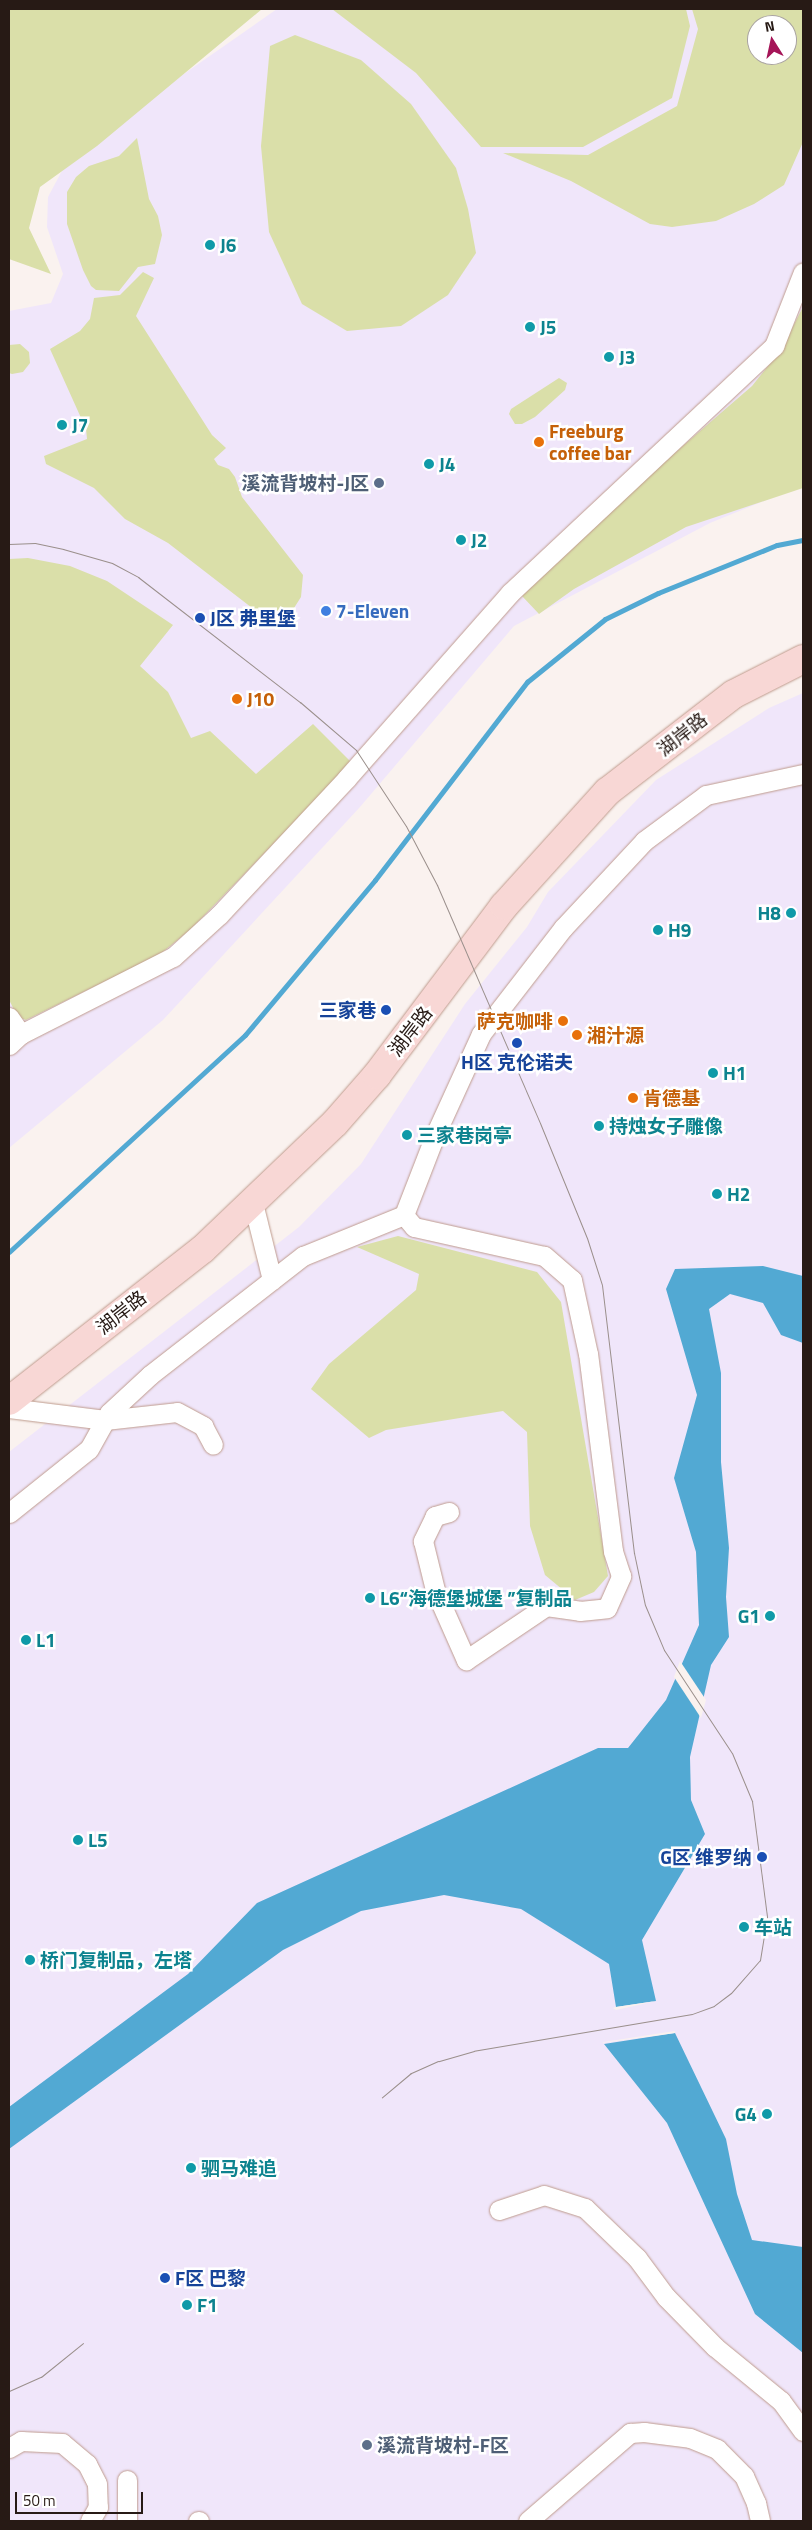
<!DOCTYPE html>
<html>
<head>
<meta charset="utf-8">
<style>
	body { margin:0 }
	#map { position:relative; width:812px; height:2530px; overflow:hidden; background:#faf2ef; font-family:"Titillium Web","Noto Sans SC",sans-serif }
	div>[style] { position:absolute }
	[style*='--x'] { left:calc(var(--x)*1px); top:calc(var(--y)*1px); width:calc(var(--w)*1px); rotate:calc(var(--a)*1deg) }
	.commercial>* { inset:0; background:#f0e6fa }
	.green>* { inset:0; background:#dadfa9 }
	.water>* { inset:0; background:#52a9d3 }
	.pier>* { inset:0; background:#faf2ef }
	.stream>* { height:5px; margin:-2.5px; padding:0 2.5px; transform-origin:2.5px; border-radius:2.5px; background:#52a9d3 }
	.roads { filter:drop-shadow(0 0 1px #bf9b8d) drop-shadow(0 0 1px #bf9b8d) }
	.street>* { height:19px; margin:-9.5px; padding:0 9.5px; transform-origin:9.5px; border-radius:9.5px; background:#fff }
	.secondary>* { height:28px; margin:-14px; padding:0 14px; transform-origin:14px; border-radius:14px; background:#f8d7d5 }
	.tram>* { height:1px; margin:-0.5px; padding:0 0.5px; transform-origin:0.5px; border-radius:0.5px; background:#9a8f8b }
	.dots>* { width:14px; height:14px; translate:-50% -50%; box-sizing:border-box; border:2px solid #fff; border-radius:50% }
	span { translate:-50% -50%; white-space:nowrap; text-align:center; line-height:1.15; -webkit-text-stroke:5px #fff; paint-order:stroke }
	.culture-label { font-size:19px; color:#0d838f; font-weight:700 }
	.left { translate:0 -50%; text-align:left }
	.right { translate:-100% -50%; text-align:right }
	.food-label { font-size:19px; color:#c56008; font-weight:700 }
	.service-label { font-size:19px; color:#4e5e75; font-weight:700 }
	.shop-label { font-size:19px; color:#366cbe; font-weight:700 }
	.transit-label { font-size:19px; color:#164399; font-weight:700 }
	.street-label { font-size:19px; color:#271a15 }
	.frame { position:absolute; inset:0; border:10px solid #271a15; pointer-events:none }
	.north { position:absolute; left:747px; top:15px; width:50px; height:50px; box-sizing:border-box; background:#fff; border:1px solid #a9a3a1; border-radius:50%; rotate:350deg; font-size:14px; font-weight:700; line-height:20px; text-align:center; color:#271a15 }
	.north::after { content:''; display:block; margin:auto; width:18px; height:22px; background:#a51558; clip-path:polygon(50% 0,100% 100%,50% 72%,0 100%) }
	.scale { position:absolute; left:15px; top:2492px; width:128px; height:22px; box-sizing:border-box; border:2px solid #271a15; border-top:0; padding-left:6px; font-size:15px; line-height:18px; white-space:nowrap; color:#271a15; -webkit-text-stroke:4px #fff; paint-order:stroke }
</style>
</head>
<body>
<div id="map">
	<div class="commercial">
		<div style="clip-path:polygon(evenodd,277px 9px,803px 9px,803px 485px,710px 523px,514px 626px,360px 807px,163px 1020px,9px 1148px,9px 311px,51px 303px,63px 274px,47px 227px,48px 197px,64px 167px,181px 76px,277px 9px,757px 25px,787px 25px,787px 55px,757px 55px,757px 25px)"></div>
		<div style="clip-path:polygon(803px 693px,803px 2521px,9px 2521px,9px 1452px,299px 1227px,361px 1164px,465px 1004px,527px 927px,548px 892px,656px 780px,769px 708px)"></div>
	</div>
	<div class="green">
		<div style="clip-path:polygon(9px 9px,262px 9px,97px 146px,40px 187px,29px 228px,51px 274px,9px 259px)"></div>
		<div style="clip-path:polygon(332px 9px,686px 9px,690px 26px,672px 98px,583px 147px,481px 147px,416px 73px)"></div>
		<div style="clip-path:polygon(evenodd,692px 9px,803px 9px,803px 142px,784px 185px,754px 204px,716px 221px,672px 227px,650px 224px,571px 181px,503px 153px,588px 155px,677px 106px,698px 29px,692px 9px,757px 25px,787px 25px,787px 55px,757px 55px,757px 25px)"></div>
		<div style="clip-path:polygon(295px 35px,361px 60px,411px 104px,456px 168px,468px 209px,476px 253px,448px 295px,401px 326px,347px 331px,302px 304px,269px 232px,261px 146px,270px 46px)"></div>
		<div style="clip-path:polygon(137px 138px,149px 199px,158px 216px,162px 235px,155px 264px,138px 267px,119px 291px,96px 290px,91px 286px,83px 270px,67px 224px,67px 192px,76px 177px,89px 166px,119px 156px)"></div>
		<div style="clip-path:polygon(143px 272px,154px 278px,136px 316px,212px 435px,226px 448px,214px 459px,218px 465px,229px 469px,235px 477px,242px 497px,303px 575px,301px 597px,294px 608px,282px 612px,256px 611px,168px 543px,125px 519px,94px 488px,46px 464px,44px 456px,87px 439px,86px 429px,50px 349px,80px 331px,90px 319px,94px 298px,120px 295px)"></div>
		<div style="clip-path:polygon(803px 307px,803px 488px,686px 527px,574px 589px,539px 614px,522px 596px,662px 464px,752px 386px,780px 351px)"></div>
		<div style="clip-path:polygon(20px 344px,29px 352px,30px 363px,23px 372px,12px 374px,9px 373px,9px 345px)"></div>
		<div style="clip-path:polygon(559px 378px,567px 383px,565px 390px,535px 417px,522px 424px,515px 424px,509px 414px,511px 409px)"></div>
		<div style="clip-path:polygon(28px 558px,70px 566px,107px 581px,173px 625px,140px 666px,168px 692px,191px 738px,210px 731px,256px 774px,313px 724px,352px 763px,190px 930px,159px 955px,26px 1020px,18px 1017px,9px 1000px,9px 559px)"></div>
		<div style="clip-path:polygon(398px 1236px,537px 1272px,561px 1302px,608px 1576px,594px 1592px,575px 1600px,545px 1575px,530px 1526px,527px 1432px,503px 1411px,386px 1430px,369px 1438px,311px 1389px,329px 1364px,416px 1290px,419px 1274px,357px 1247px)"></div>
	</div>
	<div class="water">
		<div style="clip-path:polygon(763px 1266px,803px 1276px,803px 1343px,781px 1335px,763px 1303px,730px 1294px,709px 1309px,721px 1373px,721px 1462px,729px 1548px,726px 1597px,729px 1637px,711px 1665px,690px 1757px,691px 1800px,705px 1834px,642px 1940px,656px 2001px,616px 2007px,609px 1964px,521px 1909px,444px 1895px,361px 1911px,283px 1950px,9px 2149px,9px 2107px,188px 1974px,257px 1903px,598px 1748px,628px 1748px,666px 1700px,699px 1625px,696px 1552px,674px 1478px,697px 1395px,666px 1289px,675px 1269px)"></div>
		<div style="clip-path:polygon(675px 2033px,726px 2139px,737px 2194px,752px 2240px,803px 2247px,803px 2353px,755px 2314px,667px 2123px,604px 2044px)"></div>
	</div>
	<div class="pier">
		<div style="clip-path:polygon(680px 1661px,706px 1700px,701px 1718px,674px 1677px)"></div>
		<div style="clip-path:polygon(656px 2001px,616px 2010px,613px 2008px,616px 2007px)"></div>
		<div style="clip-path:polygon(675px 2031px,675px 2033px,602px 2043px,604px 2042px)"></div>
	</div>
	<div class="stream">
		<div style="--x:9;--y:1252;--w:321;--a:-42.6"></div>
		<div style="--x:245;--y:1035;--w:202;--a:-50"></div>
		<div style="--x:375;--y:880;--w:250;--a:-52.5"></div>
		<div style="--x:527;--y:682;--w:100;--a:-38.9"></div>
		<div style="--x:605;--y:619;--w:59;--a:-26.1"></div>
		<div style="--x:658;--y:593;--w:128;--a:-22"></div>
		<div style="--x:777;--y:545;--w:26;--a:-11"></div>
	</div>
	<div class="roads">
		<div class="street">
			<div style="--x:9;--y:1017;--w:21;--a:55"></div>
			<div style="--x:9;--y:1045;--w:16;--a:-43"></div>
			<div style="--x:21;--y:1034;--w:170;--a:-26.9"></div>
			<div style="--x:173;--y:957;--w:62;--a:-42.4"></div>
			<div style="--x:219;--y:915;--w:187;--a:-46.9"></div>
			<div style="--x:347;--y:778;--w:247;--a:-48.6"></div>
			<div style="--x:510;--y:593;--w:362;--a:-43.1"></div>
			<div style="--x:774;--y:346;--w:79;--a:-68.6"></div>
			<div style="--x:253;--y:1203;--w:79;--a:76.1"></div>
			<div style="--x:9;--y:1408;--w:97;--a:7.1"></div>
			<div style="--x:105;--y:1420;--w:72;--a:-6.3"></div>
			<div style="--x:177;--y:1412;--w:30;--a:28"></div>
			<div style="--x:203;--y:1426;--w:21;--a:62"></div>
			<div style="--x:449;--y:1512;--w:15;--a:164"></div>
			<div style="--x:435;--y:1516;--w:28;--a:116"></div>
			<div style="--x:423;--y:1541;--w:50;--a:76.2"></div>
			<div style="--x:435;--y:1590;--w:77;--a:66.1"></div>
			<div style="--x:466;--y:1660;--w:97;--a:-34"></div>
			<div style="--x:546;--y:1606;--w:34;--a:8"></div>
			<div style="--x:580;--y:1611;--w:27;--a:-6"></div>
			<div style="--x:607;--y:1608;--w:35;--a:-66"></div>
			<div style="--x:621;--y:1576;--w:26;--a:-108"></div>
			<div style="--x:613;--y:1551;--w:199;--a:-97.2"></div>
			<div style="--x:588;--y:1354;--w:76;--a:-102.2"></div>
			<div style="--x:572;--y:1280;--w:37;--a:-139"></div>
			<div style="--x:544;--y:1256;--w:133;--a:-167.4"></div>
			<div style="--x:414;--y:1227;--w:16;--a:-130"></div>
			<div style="--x:404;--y:1215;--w:86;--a:-68.8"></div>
			<div style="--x:435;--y:1135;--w:111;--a:-65.5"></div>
			<div style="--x:481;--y:1034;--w:134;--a:-52.3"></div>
			<div style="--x:563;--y:928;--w:119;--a:-47"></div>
			<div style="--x:644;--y:841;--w:77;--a:-36.6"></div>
			<div style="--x:706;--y:795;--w:99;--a:-12.2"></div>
			<div style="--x:9;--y:1513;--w:102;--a:-38.7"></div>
			<div style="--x:89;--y:1449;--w:41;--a:-60.9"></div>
			<div style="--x:109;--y:1413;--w:56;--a:-42.8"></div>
			<div style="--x:150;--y:1375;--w:194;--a:-37.9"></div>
			<div style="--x:303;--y:1256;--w:109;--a:-22.1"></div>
			<div style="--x:499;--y:2210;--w:47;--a:-18.4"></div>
			<div style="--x:544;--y:2195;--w:43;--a:17.6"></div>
			<div style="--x:585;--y:2208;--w:72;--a:43.9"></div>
			<div style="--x:637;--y:2258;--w:49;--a:53.4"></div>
			<div style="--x:666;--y:2297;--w:70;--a:45.6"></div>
			<div style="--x:715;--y:2347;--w:85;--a:39.3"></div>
			<div style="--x:781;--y:2401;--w:37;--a:54"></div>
			<div style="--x:9;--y:2448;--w:14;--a:-30"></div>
			<div style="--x:21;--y:2441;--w:41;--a:2.8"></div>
			<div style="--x:62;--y:2443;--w:33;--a:40"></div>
			<div style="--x:87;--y:2464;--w:22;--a:63"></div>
			<div style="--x:97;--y:2484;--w:23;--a:88"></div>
			<div style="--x:98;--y:2507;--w:16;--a:120"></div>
			<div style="--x:127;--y:2480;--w:41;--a:90"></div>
			<div style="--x:198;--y:2521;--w:1;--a:0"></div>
			<div style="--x:528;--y:2521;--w:135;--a:-40.8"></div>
			<div style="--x:630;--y:2433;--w:14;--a:-4"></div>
			<div style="--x:644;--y:2432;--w:46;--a:7.4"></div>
			<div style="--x:690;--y:2438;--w:29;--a:22"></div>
			<div style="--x:717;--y:2449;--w:38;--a:45"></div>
			<div style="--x:744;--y:2476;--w:30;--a:66"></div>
			<div style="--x:756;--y:2503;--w:18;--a:77"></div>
		</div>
		<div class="secondary">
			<div style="--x:9;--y:1401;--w:246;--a:-38.1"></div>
			<div style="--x:203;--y:1249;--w:182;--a:-43.7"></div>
			<div style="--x:335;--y:1123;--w:64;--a:-48.8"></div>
			<div style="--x:377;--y:1075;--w:211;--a:-53.1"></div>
			<div style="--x:504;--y:906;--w:154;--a:-47.9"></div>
			<div style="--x:607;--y:792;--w:160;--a:-37.7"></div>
			<div style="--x:734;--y:694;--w:77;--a:-26.9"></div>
		</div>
	</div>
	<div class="tram">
		<div style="--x:9;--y:544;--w:26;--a:-2"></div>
		<div style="--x:35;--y:543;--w:29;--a:12"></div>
		<div style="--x:63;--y:549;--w:51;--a:15.9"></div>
		<div style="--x:112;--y:563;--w:30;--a:28"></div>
		<div style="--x:138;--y:577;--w:205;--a:37.7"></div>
		<div style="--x:300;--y:702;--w:74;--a:40.6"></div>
		<div style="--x:356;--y:750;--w:91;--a:56.7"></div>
		<div style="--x:406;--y:826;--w:67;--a:62.3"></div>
		<div style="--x:437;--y:885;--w:259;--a:66.6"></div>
		<div style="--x:540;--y:1123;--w:124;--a:67.8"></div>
		<div style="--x:587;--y:1238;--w:49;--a:72.3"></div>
		<div style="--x:602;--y:1285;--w:270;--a:83.2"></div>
		<div style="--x:634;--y:1553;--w:53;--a:78.1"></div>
		<div style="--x:645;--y:1605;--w:49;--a:67.1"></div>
		<div style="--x:664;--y:1650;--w:123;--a:56.6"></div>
		<div style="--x:732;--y:1753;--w:52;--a:67.4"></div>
		<div style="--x:752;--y:1801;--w:117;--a:82.6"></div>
		<div style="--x:767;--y:1917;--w:44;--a:99.2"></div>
		<div style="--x:760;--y:1960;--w:44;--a:131.3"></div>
		<div style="--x:731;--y:1993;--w:21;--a:143"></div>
		<div style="--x:714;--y:2006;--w:23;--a:160"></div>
		<div style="--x:692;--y:2014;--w:221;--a:170.4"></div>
		<div style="--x:474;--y:2051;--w:37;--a:164"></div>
		<div style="--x:438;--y:2061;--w:30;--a:156"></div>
		<div style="--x:411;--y:2073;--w:38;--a:140"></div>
		<div style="--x:9;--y:2391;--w:35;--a:-24"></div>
		<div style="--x:41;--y:2377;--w:54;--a:-39"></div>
	</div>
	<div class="dots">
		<div style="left:210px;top:245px;background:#0f9aa8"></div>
		<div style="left:530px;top:327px;background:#0f9aa8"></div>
		<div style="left:609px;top:357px;background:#0f9aa8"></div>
		<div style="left:62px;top:425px;background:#0f9aa8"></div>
		<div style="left:539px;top:442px;background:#e8710a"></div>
		<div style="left:429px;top:464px;background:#0f9aa8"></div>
		<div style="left:379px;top:483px;background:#5c6f8a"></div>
		<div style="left:461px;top:540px;background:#0f9aa8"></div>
		<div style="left:326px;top:611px;background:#3f7fe0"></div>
		<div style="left:200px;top:618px;background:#1a4fb4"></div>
		<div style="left:237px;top:699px;background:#e8710a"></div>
		<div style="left:791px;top:913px;background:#0f9aa8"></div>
		<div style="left:658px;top:930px;background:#0f9aa8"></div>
		<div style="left:386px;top:1010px;background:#1a4fb4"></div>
		<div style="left:563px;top:1021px;background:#e8710a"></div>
		<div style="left:577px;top:1035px;background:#e8710a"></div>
		<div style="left:517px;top:1043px;background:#1a4fb4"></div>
		<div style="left:713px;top:1073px;background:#0f9aa8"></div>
		<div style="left:633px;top:1098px;background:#e8710a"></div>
		<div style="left:599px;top:1126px;background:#0f9aa8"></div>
		<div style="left:407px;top:1135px;background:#0f9aa8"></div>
		<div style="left:717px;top:1194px;background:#0f9aa8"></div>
		<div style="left:370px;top:1598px;background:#0f9aa8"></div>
		<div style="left:770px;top:1616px;background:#0f9aa8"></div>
		<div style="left:26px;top:1640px;background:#0f9aa8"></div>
		<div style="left:78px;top:1840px;background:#0f9aa8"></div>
		<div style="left:762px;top:1857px;background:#1a4fb4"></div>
		<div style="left:744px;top:1927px;background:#0f9aa8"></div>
		<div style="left:30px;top:1960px;background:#0f9aa8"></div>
		<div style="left:767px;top:2114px;background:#0f9aa8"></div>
		<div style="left:191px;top:2168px;background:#0f9aa8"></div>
		<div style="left:165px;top:2278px;background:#1a4fb4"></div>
		<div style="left:187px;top:2305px;background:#0f9aa8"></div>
		<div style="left:367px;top:2445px;background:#5c6f8a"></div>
	</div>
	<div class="culture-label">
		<span class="left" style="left:220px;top:245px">J6</span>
		<span class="left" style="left:540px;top:327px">J5</span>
		<span class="left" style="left:619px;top:357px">J3</span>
		<span class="left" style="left:72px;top:425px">J7</span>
		<span class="left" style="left:439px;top:464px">J4</span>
		<span class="left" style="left:471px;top:540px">J2</span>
		<span class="right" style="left:781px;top:913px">H8</span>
		<span class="left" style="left:668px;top:930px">H9</span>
		<span class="left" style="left:723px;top:1073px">H1</span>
		<span class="left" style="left:609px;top:1126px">持烛女子雕像</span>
		<span class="left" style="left:417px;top:1135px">三家巷岗亭</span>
		<span class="left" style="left:727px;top:1194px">H2</span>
		<span class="left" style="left:380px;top:1598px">L6“海德堡城堡 ”复制品</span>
		<span class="right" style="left:760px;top:1616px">G1</span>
		<span class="left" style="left:36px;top:1640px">L1</span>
		<span class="left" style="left:88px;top:1840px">L5</span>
		<span class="left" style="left:754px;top:1927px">车站</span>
		<span class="left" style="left:40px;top:1960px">桥门复制品，左塔</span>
		<span class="right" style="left:757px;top:2114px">G4</span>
		<span class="left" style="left:201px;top:2168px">驷马难追</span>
		<span class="left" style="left:197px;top:2305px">F1</span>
	</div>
	<div class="food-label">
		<span class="left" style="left:549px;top:442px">Freeburg<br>coffee bar</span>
		<span class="left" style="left:247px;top:699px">J10</span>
		<span class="right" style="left:553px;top:1021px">萨克咖啡</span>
		<span class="left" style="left:587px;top:1035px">湘汁源</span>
		<span class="left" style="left:643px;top:1098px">肯德基</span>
	</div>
	<div class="service-label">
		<span class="right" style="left:369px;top:483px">溪流背坡村-J区</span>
		<span class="left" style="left:377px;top:2445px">溪流背坡村-F区</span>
	</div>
	<div class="shop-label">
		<span class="left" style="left:336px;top:611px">7-Eleven</span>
	</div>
	<div class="transit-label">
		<span class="left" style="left:210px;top:618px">J区 弗里堡</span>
		<span class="right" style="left:376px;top:1010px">三家巷</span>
		<span style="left:517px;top:1062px">H区 克伦诺夫</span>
		<span class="right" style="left:752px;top:1857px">G区 维罗纳</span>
		<span class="left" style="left:175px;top:2278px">F区 巴黎</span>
	</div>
	<div class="street-label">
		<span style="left:682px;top:734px;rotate:-38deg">湖岸路</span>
		<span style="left:410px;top:1031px;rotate:-52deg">湖岸路</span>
		<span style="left:121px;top:1312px;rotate:-38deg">湖岸路</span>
	</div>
	<div class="frame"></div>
	<div class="north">N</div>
	<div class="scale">50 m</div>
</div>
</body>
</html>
